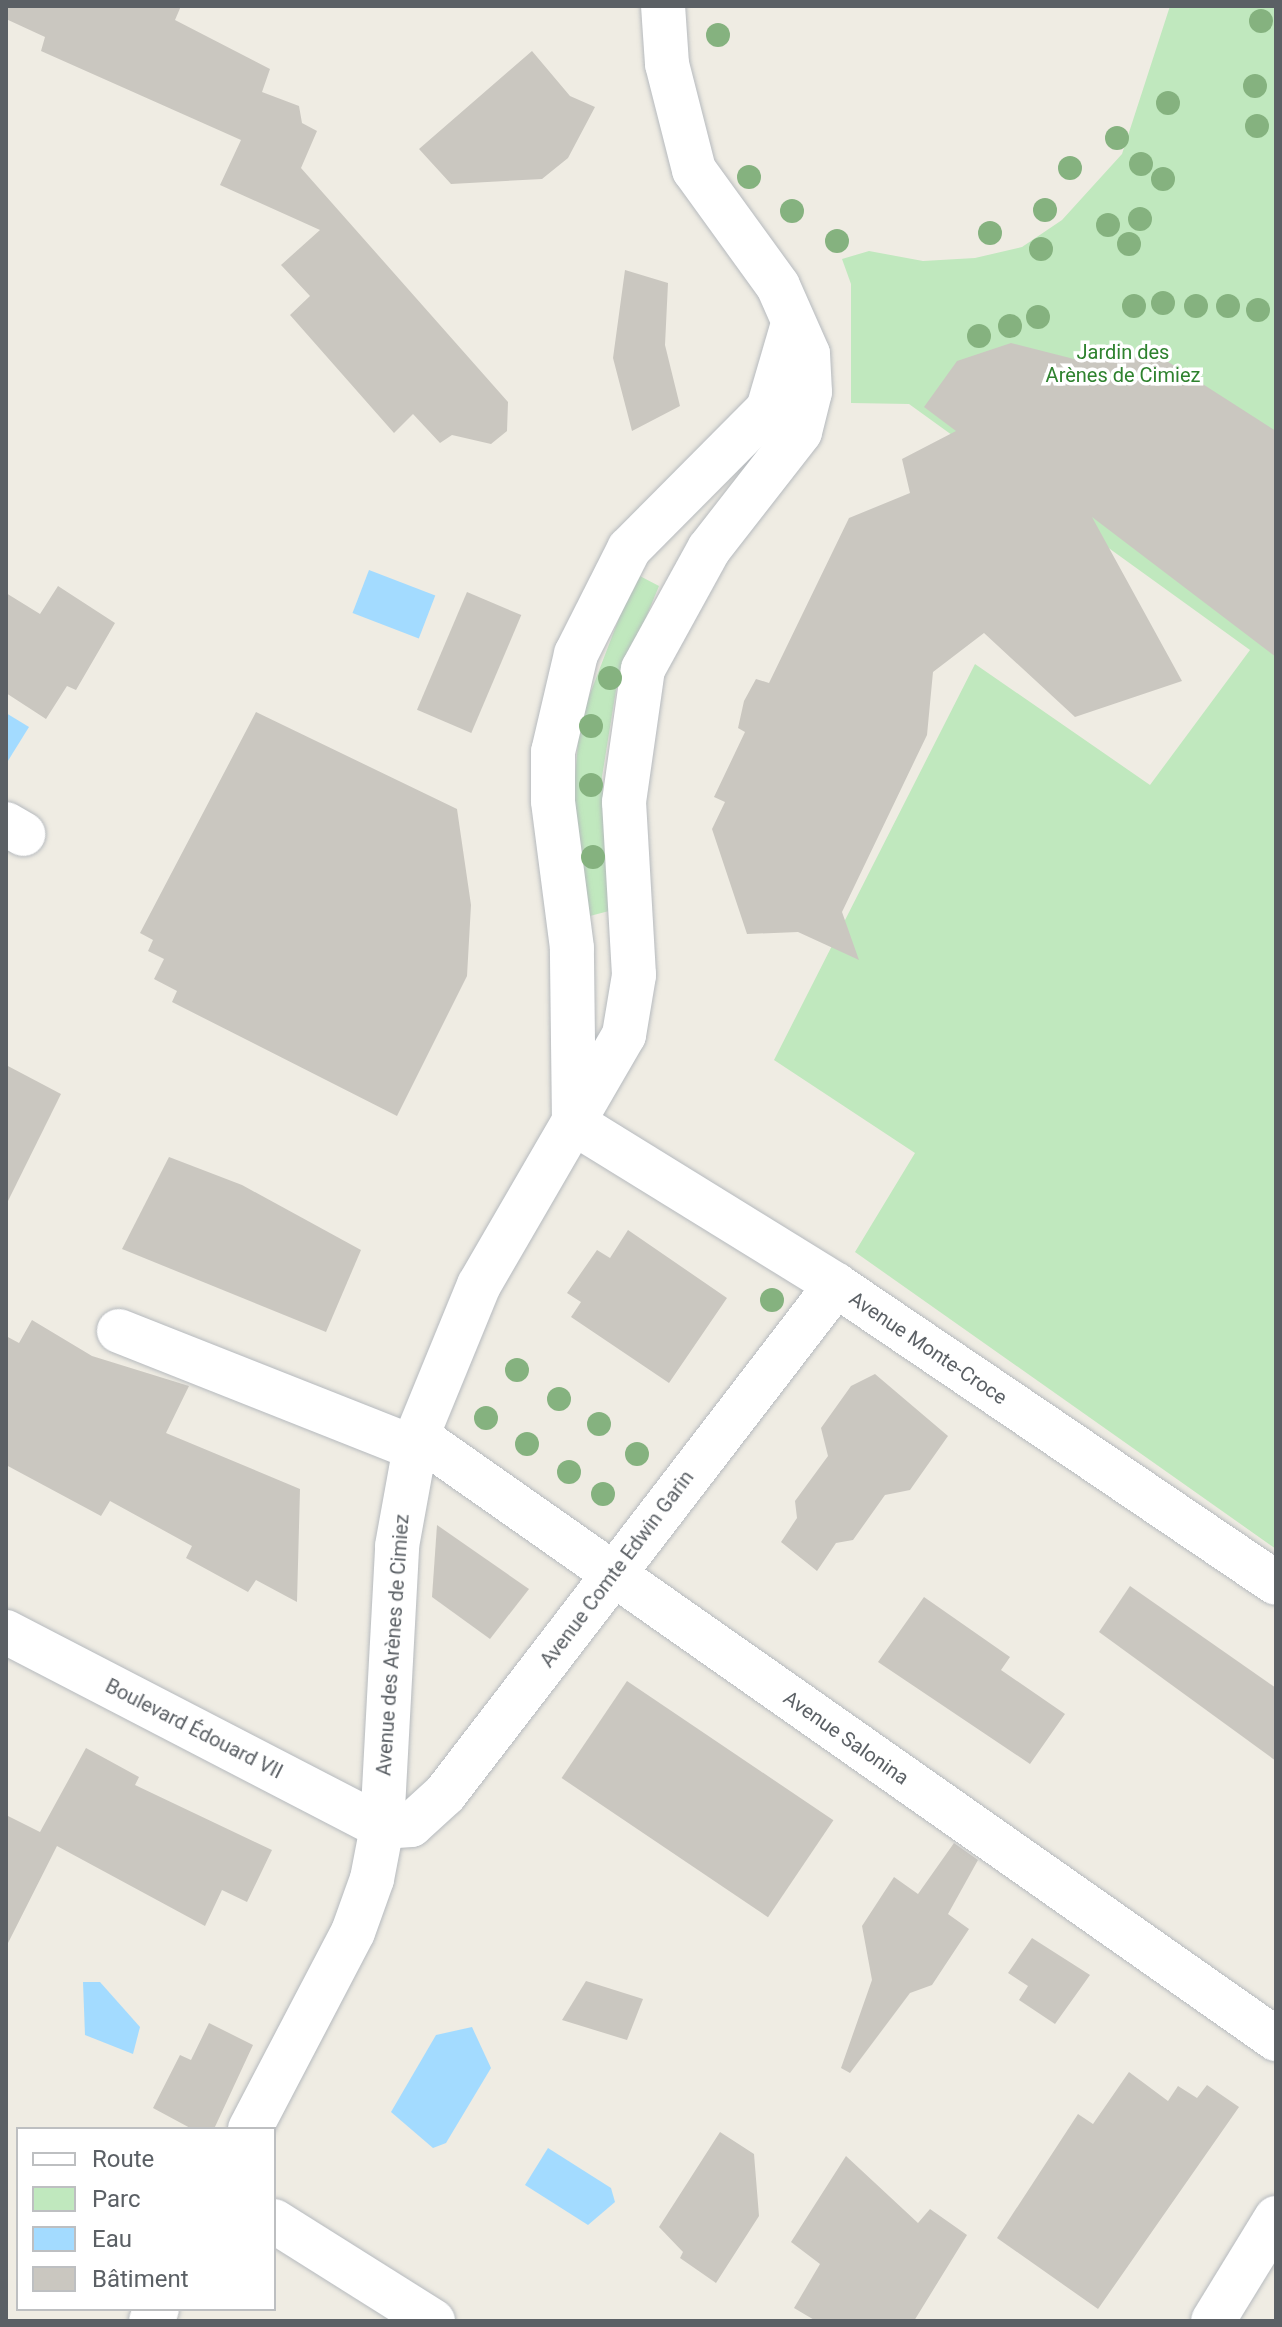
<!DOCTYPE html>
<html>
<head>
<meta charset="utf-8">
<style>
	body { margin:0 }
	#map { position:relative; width:1282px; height:2327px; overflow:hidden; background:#efece3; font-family:Roboto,sans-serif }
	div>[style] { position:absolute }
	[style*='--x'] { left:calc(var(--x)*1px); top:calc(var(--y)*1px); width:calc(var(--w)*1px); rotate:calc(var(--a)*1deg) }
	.green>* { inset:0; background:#c0e8be }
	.water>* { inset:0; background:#a3dbff; transform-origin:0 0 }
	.building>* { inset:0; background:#cac7c0; transform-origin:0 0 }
	.roads { filter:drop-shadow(0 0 2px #b6babe) drop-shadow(0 0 2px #b6babe) }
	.minor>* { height:44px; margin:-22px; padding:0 22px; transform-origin:22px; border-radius:22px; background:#fff }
	.trees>* { width:24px; height:24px; margin:-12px; border-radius:50%; background:#85b27f }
	span { translate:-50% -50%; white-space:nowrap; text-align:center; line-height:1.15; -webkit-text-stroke:7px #fff; paint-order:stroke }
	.park-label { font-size:20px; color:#2e822e }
	.street-label { font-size:20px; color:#5b6065 }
	.frame { position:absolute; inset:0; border:8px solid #5b6065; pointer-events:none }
	.legend { position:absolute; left:16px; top:2127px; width:260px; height:184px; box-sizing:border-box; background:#fff; border:2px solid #bdbfc1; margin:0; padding:10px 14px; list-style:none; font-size:24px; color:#5b6065 }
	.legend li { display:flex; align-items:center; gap:16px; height:40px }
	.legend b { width:40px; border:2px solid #bdbfc1 }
</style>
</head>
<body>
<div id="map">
	<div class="green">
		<div style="clip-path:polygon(1170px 6px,1276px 6px,1276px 1549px,855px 1252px,915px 1153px,774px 1060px,975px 664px,1150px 785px,1250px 650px,909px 404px,851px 403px,851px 284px,842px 259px,869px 251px,923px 261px,975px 258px,1022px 247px,1062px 220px,1122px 154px)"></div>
		<div style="clip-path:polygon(636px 574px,659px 586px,616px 690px,602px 777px,609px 911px,586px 917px,573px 800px,580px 720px)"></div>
	</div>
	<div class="water">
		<div style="left:369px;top:570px;width:71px;height:46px;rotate:21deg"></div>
		<div style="clip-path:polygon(6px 713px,29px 727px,6px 764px)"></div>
		<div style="clip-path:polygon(83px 1982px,100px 1982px,140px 2027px,133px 2054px,85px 2035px)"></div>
		<div style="clip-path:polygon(472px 2027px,491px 2068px,446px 2143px,433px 2148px,391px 2112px,436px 2035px)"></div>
		<div style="clip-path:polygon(548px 2148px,611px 2188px,615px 2202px,588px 2225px,525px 2185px)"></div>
	</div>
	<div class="building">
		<div style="clip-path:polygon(6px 6px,181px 6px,175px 20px,270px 69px,262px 92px,299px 106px,302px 123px,317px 131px,301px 168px,508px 402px,507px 431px,491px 444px,452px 435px,440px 443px,413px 414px,394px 433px,290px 315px,310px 296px,281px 265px,320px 230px,220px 185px,241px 140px,41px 51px,45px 37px,6px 19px)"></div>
		<div style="clip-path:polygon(532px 51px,570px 96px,595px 107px,568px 158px,542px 179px,451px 184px,419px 149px)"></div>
		<div style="clip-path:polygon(625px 270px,668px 283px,665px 345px,680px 406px,632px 431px,613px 358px)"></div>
		<div style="clip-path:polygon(1011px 343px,1078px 360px,1159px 356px,1276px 431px,1276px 657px,1092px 517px,1182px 681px,1075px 717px,984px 633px,933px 672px,927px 735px,842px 912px,859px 960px,798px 932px,747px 934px,712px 829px,725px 802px,714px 797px,745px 732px,738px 728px,744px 701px,756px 679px,769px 683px,849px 518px,910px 493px,902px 459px,956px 431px,924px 407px,957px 361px)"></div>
		<div style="clip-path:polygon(58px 586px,115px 623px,76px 690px,67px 686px,46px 719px,6px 693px,6px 593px,40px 614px)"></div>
		<div style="left:467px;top:592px;width:59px;height:128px;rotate:23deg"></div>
		<div style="clip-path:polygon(256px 712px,457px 809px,471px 905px,467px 976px,397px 1116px,172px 1002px,177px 991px,154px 979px,164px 959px,148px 951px,153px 940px,140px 933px)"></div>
		<div style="clip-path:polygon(6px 1065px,61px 1094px,6px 1205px)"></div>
		<div style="clip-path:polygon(169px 1157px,242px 1185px,361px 1250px,326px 1332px,122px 1249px)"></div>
		<div style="clip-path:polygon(628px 1230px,727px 1298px,669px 1383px,571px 1317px,581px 1302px,567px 1293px,597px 1250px,610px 1258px)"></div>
		<div style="clip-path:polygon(32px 1320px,92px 1356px,189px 1386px,166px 1433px,300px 1489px,297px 1602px,256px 1580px,248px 1592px,186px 1558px,192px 1546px,110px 1501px,101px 1516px,6px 1465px,6px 1336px,19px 1343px)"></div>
		<div style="clip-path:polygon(875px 1374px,948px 1436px,910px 1490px,885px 1495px,853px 1540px,836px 1543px,817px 1571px,781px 1542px,797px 1518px,795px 1501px,828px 1456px,821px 1428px,851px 1386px)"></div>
		<div style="clip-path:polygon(437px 1525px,529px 1589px,490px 1639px,432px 1597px)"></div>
		<div style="clip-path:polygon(1130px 1586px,1276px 1688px,1276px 1761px,1099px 1632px)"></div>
		<div style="clip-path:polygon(924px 1597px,1010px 1657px,1001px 1670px,1065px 1714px,1030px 1764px,878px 1662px)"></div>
		<div style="left:627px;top:1681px;width:249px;height:117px;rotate:34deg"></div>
		<div style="clip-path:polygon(86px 1748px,139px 1777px,135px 1785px,272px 1850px,247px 1902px,222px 1890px,205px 1926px,57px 1846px,6px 1947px,6px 1815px,40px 1832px)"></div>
		<div style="clip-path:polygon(954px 1843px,978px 1860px,948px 1914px,969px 1929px,932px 1985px,910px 1993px,850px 2073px,841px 2068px,872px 1980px,862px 1926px,894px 1877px,918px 1894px)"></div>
		<div style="clip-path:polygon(1032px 1938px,1090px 1975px,1055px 2024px,1019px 2000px,1028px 1986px,1008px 1973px)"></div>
		<div style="clip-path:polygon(586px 1981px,643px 1999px,627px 2040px,562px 2020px)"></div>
		<div style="clip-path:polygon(209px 2023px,253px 2045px,214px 2129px,192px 2129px,153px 2108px,180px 2055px,191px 2060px)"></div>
		<div style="clip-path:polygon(1129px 2072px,1168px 2101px,1178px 2086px,1197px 2098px,1207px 2085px,1239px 2107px,1098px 2309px,997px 2238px,1078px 2114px,1093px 2124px)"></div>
		<div style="clip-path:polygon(720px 2132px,754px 2154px,759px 2216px,716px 2283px,680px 2258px,683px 2252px,659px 2227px)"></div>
		<div style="clip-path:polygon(846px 2156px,918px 2223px,930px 2209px,967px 2235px,914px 2321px,816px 2321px,794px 2308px,820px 2264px,791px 2242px)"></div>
	</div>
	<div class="roads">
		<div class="minor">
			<div style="--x:6;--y:824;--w:20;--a:30"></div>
			<div style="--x:574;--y:1123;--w:175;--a:-90.7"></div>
			<div style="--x:572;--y:948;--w:148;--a:-97.4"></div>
			<div style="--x:553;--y:801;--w:49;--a:-90"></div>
			<div style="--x:553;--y:752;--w:101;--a:-76.8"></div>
			<div style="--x:576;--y:654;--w:118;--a:-63.2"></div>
			<div style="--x:629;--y:549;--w:197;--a:-45.2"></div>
			<div style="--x:768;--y:409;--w:85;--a:-73.7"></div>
			<div style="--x:574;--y:1123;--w:308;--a:31.7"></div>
			<div style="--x:836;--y:1285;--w:531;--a:34.11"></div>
			<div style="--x:119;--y:1331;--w:317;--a:21.6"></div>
			<div style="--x:417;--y:1436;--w:1050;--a:35.07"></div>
			<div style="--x:6;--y:1632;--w:424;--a:27.4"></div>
			<div style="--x:382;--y:1827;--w:29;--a:-4"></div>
			<div style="--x:411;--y:1825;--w:46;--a:-42.4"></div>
			<div style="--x:445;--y:1794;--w:642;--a:-52.47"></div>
			<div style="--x:250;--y:2129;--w:222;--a:-62.4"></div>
			<div style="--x:353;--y:1932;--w:56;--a:-70.3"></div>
			<div style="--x:372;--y:1879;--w:53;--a:-79.1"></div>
			<div style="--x:382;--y:1827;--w:281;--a:-86.9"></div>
			<div style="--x:397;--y:1546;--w:112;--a:-79.7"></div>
			<div style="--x:417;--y:1436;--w:163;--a:-67.7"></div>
			<div style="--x:479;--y:1285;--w:289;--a:-59.9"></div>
			<div style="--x:624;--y:1035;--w:61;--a:-80.5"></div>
			<div style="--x:634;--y:975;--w:173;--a:-93.3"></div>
			<div style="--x:624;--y:802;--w:134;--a:-81.9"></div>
			<div style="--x:643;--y:669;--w:137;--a:-61.2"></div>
			<div style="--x:709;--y:549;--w:148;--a:-52.1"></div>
			<div style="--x:800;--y:432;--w:41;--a:-76"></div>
			<div style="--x:810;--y:392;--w:38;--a:-93"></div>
			<div style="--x:808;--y:354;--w:74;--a:-113.8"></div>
			<div style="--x:778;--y:286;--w:143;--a:-125.9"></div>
			<div style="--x:694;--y:170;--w:109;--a:-104.3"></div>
			<div style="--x:667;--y:64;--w:58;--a:-93.9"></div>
			<div style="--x:274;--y:2221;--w:188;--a:32.2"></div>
			<div style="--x:151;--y:2321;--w:13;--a:-63"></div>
			<div style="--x:1213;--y:2321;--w:121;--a:-58.5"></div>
		</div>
	</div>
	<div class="trees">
		<div style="left:1261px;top:21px"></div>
		<div style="left:718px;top:35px"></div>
		<div style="left:1255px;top:86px"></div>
		<div style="left:1168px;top:103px"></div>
		<div style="left:1257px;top:126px"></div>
		<div style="left:1117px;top:138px"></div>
		<div style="left:1141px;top:164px"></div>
		<div style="left:1070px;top:168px"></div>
		<div style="left:749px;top:177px"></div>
		<div style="left:1163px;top:179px"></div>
		<div style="left:1045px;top:210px"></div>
		<div style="left:792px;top:211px"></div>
		<div style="left:1140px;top:219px"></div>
		<div style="left:1108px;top:225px"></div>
		<div style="left:990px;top:233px"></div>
		<div style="left:837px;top:241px"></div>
		<div style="left:1129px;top:244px"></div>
		<div style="left:1041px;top:249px"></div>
		<div style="left:1163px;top:303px"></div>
		<div style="left:1134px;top:306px"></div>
		<div style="left:1196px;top:306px"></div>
		<div style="left:1228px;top:306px"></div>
		<div style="left:1258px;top:310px"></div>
		<div style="left:1038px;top:317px"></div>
		<div style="left:1010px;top:326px"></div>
		<div style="left:979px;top:336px"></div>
		<div style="left:610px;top:678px"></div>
		<div style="left:591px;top:726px"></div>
		<div style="left:591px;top:785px"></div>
		<div style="left:593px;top:857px"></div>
		<div style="left:772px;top:1300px"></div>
		<div style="left:517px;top:1370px"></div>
		<div style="left:559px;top:1399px"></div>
		<div style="left:486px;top:1418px"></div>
		<div style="left:599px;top:1424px"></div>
		<div style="left:527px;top:1444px"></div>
		<div style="left:637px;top:1454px"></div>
		<div style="left:569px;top:1472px"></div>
		<div style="left:603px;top:1494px"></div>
	</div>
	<div class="park-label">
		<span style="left:1123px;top:364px">Jardin des<br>Arènes de Cimiez</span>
	</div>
	<div class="street-label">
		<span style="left:928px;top:1348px;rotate:34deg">Avenue Monte-Croce</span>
		<span style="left:617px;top:1569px;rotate:-53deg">Avenue Comte Edwin Garin</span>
		<span style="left:393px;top:1645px;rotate:-86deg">Avenue des Arènes de Cimiez</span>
		<span style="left:194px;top:1729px;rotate:27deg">Boulevard Édouard VII</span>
		<span style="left:846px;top:1738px;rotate:35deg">Avenue Salonina</span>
	</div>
	<div class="frame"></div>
	<ul class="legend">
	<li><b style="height:10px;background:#fff"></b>Route</li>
	<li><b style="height:22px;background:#c0e8be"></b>Parc</li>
	<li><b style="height:22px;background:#a3dbff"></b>Eau</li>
	<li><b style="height:22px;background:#cac7c0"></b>Bâtiment</li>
	</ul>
</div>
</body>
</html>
